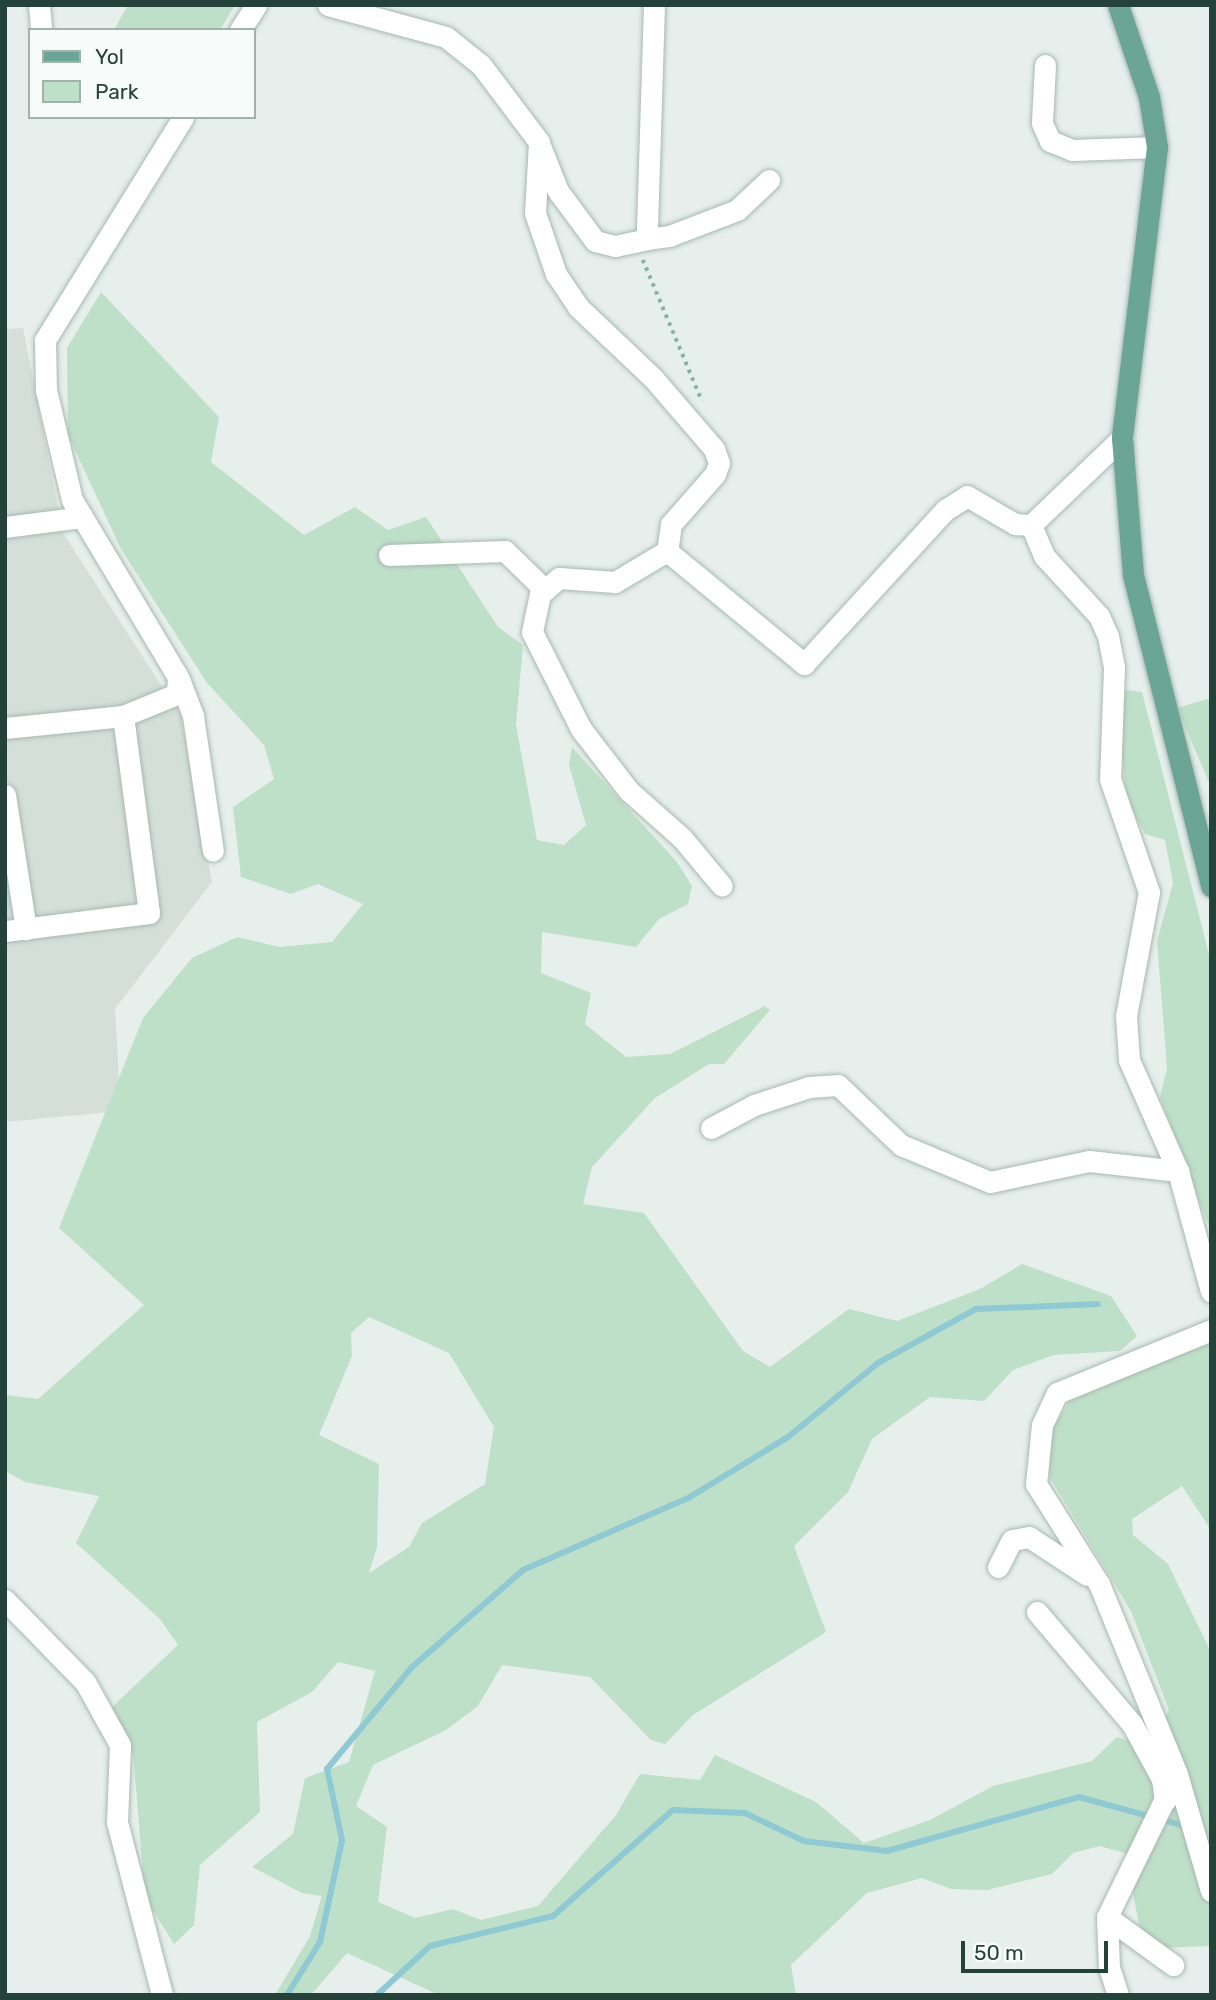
<!DOCTYPE html>
<html>
<head>
<meta charset="utf-8">
<style>
	body { margin:0 }
	#map { position:relative; width:1216px; height:2000px; overflow:hidden; background:#e6efeb; font-family:Rubik,sans-serif }
	div>[style] { position:absolute }
	[style*='--x'] { left:calc(var(--x)*1px); top:calc(var(--y)*1px); width:calc(var(--w)*1px); rotate:calc(var(--a)*1deg) }
	.built>* { inset:0; background:#d4dfda }
	.green>* { inset:0; background:#bfe0c8 }
	.stream>* { height:6px; margin:-3px; padding:0 3px; transform-origin:3px; border-radius:3px; background:#8ec9d4 }
	.path>* { height:3.5px; margin-top:-1.75px; transform-origin:0; background:repeating-linear-gradient(90deg,#86b3a5 0 3.5px,transparent 0 8.5px) }
	.roads { filter:drop-shadow(0 0 2px #a8b8b2) drop-shadow(0 0 2px #a8b8b2) }
	.minor>* { height:21px; margin:-10.5px; padding:0 10.5px; transform-origin:10.5px; border-radius:10.5px; background:#fff }
	.major>* { height:21px; margin:-10.5px; padding:0 10.5px; transform-origin:10.5px; border-radius:10.5px; background:#6aa596 }
	span { translate:-50% -50%; white-space:nowrap; text-align:center; line-height:1.15; -webkit-text-stroke:6px #f7fbf9; paint-order:stroke }
	.frame { position:absolute; inset:0; border:7px solid #24423a; pointer-events:none }
	.legend { position:absolute; left:28px; top:28px; width:228px; height:91px; box-sizing:border-box; background:#f7fbf9; border:2px solid #a3b1ad; margin:0; padding:9px 12px; list-style:none; font-size:21px; color:#24423a }
	.legend li { display:flex; align-items:center; gap:14px; height:35px }
	.legend b { width:35px; border:2px solid #a3b1ad }
	.scale { position:absolute; left:961px; top:1941px; width:147px; height:32px; box-sizing:border-box; border:4px solid #24423a; border-top:0; padding-left:9px; font-size:21px; line-height:24px; white-space:nowrap; color:#24423a; -webkit-text-stroke:5px #f7fbf9; paint-order:stroke }
</style>
</head>
<body>
<div id="map">
	<div class="built">
		<div style="clip-path:polygon(23px 328px,63px 533px,181px 716px,212px 882px,115px 1009px,121px 1111px,5px 1122px,5px 329px)"></div>
	</div>
	<div class="green">
		<div style="clip-path:polygon(128px 5px,235px 5px,220px 30px,114px 30px)"></div>
		<div style="clip-path:polygon(evenodd,101px 292px,219px 417px,211px 462px,304px 535px,355px 507px,388px 530px,426px 517px,498px 627px,523px 645px,516px 725px,537px 840px,564px 845px,586px 825px,569px 765px,572px 747px,677px 862px,692px 886px,688px 904px,659px 919px,636px 947px,542px 932px,541px 973px,591px 993px,585px 1024px,626px 1057px,670px 1054px,765px 1006px,770px 1010px,724px 1064px,709px 1064px,655px 1098px,592px 1167px,583px 1204px,644px 1213px,743px 1351px,770px 1367px,849px 1309px,897px 1321px,980px 1289px,1022px 1264px,1111px 1296px,1137px 1336px,1120px 1351px,1053px 1355px,1013px 1370px,984px 1401px,930px 1397px,872px 1439px,848px 1492px,794px 1546px,826px 1632px,693px 1715px,665px 1744px,651px 1740px,590px 1677px,502px 1665px,478px 1706px,446px 1730px,373px 1765px,356px 1806px,387px 1827px,378px 1902px,415px 1918px,453px 1909px,481px 1920px,538px 1906px,616px 1815px,640px 1774px,700px 1780px,715px 1755px,816px 1802px,864px 1843px,930px 1820px,993px 1786px,1092px 1761px,1117px 1737px,1148px 1747px,1169px 1710px,1131px 1611px,1050px 1478px,1049px 1433px,1070px 1401px,1211px 1341px,1211px 1530px,1182px 1486px,1132px 1519px,1133px 1535px,1168px 1564px,1211px 1652px,1211px 1946px,1157px 1948px,1141px 1934px,1125px 1853px,1100px 1846px,1073px 1853px,1052px 1874px,987px 1890px,951px 1889px,922px 1878px,867px 1893px,791px 1965px,796px 1995px,439px 1995px,347px 1953px,311px 1995px,275px 1995px,310px 1936px,322px 1896px,302px 1893px,252px 1867px,293px 1834px,305px 1778px,349px 1762px,375px 1671px,338px 1662px,312px 1692px,257px 1722px,260px 1812px,200px 1865px,194px 1925px,174px 1944px,145px 1898px,133px 1753px,112px 1707px,178px 1645px,160px 1619px,76px 1543px,99px 1496px,25px 1482px,5px 1471px,5px 1395px,38px 1399px,144px 1305px,59px 1228px,143px 1018px,192px 958px,237px 937px,280px 947px,332px 942px,363px 904px,318px 884px,291px 894px,241px 877px,233px 807px,274px 779px,264px 745px,207px 683px,121px 549px,68px 435px,67px 348px,101px 292px,369px 1317px,449px 1353px,494px 1427px,485px 1484px,422px 1523px,409px 1547px,369px 1573px,377px 1547px,379px 1464px,319px 1435px,352px 1356px,351px 1333px,369px 1317px)"></div>
		<div style="clip-path:polygon(1126px 690px,1142px 692px,1211px 962px,1211px 1232px,1160px 1097px,1167px 1068px,1157px 941px,1173px 883px,1165px 840px,1145px 834px,1126px 798px,1118px 711px)"></div>
		<div style="clip-path:polygon(1211px 698px,1211px 787px,1177px 708px)"></div>
	</div>
	<div class="stream">
		<div style="--x:287;--y:1995;--w:62;--a:-58.1"></div>
		<div style="--x:320;--y:1942;--w:104;--a:-77.8"></div>
		<div style="--x:342;--y:1840;--w:73;--a:-101.9"></div>
		<div style="--x:327;--y:1769;--w:133;--a:-50.2"></div>
		<div style="--x:412;--y:1667;--w:147;--a:-41.1"></div>
		<div style="--x:523;--y:1570;--w:182;--a:-23.6"></div>
		<div style="--x:690;--y:1497;--w:115;--a:-31.5"></div>
		<div style="--x:788;--y:1437;--w:117;--a:-39.4"></div>
		<div style="--x:878;--y:1363;--w:112;--a:-28.9"></div>
		<div style="--x:976;--y:1309;--w:122;--a:-2.3"></div>
		<div style="--x:377;--y:1995;--w:72;--a:-42.8"></div>
		<div style="--x:430;--y:1946;--w:127;--a:-13.7"></div>
		<div style="--x:553;--y:1916;--w:160;--a:-41.5"></div>
		<div style="--x:673;--y:1810;--w:72;--a:2.4"></div>
		<div style="--x:745;--y:1813;--w:65;--a:25.4"></div>
		<div style="--x:804;--y:1841;--w:84;--a:6.9"></div>
		<div style="--x:887;--y:1851;--w:199;--a:-15.7"></div>
		<div style="--x:1079;--y:1797;--w:114;--a:15.3"></div>
	</div>
	<div class="path">
		<div style="--x:643;--y:260;--w:153;--a:67.3"></div>
	</div>
	<div class="roads">
		<div class="minor">
			<div style="--x:39;--y:5;--w:25;--a:85"></div>
			<div style="--x:328;--y:5;--w:122;--a:15.2"></div>
			<div style="--x:446;--y:37;--w:45;--a:38.7"></div>
			<div style="--x:481;--y:65;--w:96;--a:53"></div>
			<div style="--x:539;--y:142;--w:71;--a:93.2"></div>
			<div style="--x:535;--y:213;--w:65;--a:71"></div>
			<div style="--x:556;--y:274;--w:40;--a:56"></div>
			<div style="--x:578;--y:307;--w:103;--a:43.4"></div>
			<div style="--x:653;--y:378;--w:94;--a:49.3"></div>
			<div style="--x:714;--y:449;--w:15;--a:70"></div>
			<div style="--x:719;--y:463;--w:12;--a:110"></div>
			<div style="--x:715;--y:474;--w:67;--a:131.3"></div>
			<div style="--x:671;--y:524;--w:27;--a:98"></div>
			<div style="--x:667;--y:551;--w:61;--a:149.2"></div>
			<div style="--x:615;--y:582;--w:56;--a:-175.9"></div>
			<div style="--x:559;--y:578;--w:25;--a:140"></div>
			<div style="--x:540;--y:594;--w:39;--a:102"></div>
			<div style="--x:532;--y:632;--w:109;--a:63.2"></div>
			<div style="--x:581;--y:729;--w:78;--a:52.3"></div>
			<div style="--x:629;--y:791;--w:71;--a:41.6"></div>
			<div style="--x:682;--y:838;--w:62;--a:50.2"></div>
			<div style="--x:654;--y:5;--w:226;--a:91.8"></div>
			<div style="--x:647;--y:231;--w:9;--a:49"></div>
			<div style="--x:653;--y:238;--w:16;--a:-7"></div>
			<div style="--x:669;--y:236;--w:73;--a:-20.9"></div>
			<div style="--x:737;--y:210;--w:44;--a:-43.2"></div>
			<div style="--x:240;--y:30;--w:30;--a:-57"></div>
			<div style="--x:1045;--y:65;--w:58;--a:93"></div>
			<div style="--x:1042;--y:123;--w:20;--a:66"></div>
			<div style="--x:1050;--y:141;--w:24;--a:22"></div>
			<div style="--x:1072;--y:150;--w:85;--a:-2"></div>
			<div style="--x:541;--y:148;--w:46;--a:68.4"></div>
			<div style="--x:558;--y:191;--w:62;--a:53.5"></div>
			<div style="--x:595;--y:241;--w:21;--a:14"></div>
			<div style="--x:615;--y:246;--w:39;--a:-12"></div>
			<div style="--x:1031;--y:525;--w:34;--a:67"></div>
			<div style="--x:1044;--y:556;--w:81;--a:47.5"></div>
			<div style="--x:1099;--y:616;--w:22;--a:66"></div>
			<div style="--x:1108;--y:636;--w:32;--a:79"></div>
			<div style="--x:1114;--y:667;--w:112;--a:92"></div>
			<div style="--x:1110;--y:779;--w:120;--a:71"></div>
			<div style="--x:1149;--y:892;--w:126;--a:100.5"></div>
			<div style="--x:1126;--y:1016;--w:44;--a:86.1"></div>
			<div style="--x:1129;--y:1060;--w:121;--a:66.2"></div>
			<div style="--x:5;--y:527;--w:78;--a:-7.4"></div>
			<div style="--x:667;--y:551;--w:178;--a:39.5"></div>
			<div style="--x:804;--y:664;--w:209;--a:-47.5"></div>
			<div style="--x:945;--y:510;--w:26;--a:-32"></div>
			<div style="--x:967;--y:496;--w:56;--a:30.3"></div>
			<div style="--x:1015;--y:524;--w:16;--a:4"></div>
			<div style="--x:1031;--y:525;--w:126;--a:-43.7"></div>
			<div style="--x:389;--y:555;--w:116;--a:-2"></div>
			<div style="--x:505;--y:551;--w:56;--a:44.3"></div>
			<div style="--x:179;--y:679;--w:40;--a:69"></div>
			<div style="--x:193;--y:716;--w:136;--a:81.6"></div>
			<div style="--x:5;--y:728;--w:119;--a:-5.8"></div>
			<div style="--x:123;--y:716;--w:58;--a:-22.2"></div>
			<div style="--x:177;--y:694;--w:17;--a:-87"></div>
			<div style="--x:178;--y:677;--w:206;--a:-120.9"></div>
			<div style="--x:72;--y:500;--w:113;--a:-103.3"></div>
			<div style="--x:46;--y:390;--w:50;--a:-91.1"></div>
			<div style="--x:45;--y:340;--w:262;--a:-58.2"></div>
			<div style="--x:5;--y:795;--w:136;--a:81.1"></div>
			<div style="--x:5;--y:931;--w:145;--a:-7.1"></div>
			<div style="--x:149;--y:913;--w:199;--a:-97.5"></div>
			<div style="--x:711;--y:1128;--w:49;--a:-28.1"></div>
			<div style="--x:754;--y:1105;--w:58;--a:-18.1"></div>
			<div style="--x:809;--y:1087;--w:29;--a:-4"></div>
			<div style="--x:838;--y:1085;--w:87;--a:43.6"></div>
			<div style="--x:901;--y:1145;--w:96;--a:22.6"></div>
			<div style="--x:990;--y:1182;--w:101;--a:-12"></div>
			<div style="--x:1089;--y:1161;--w:90;--a:6.4"></div>
			<div style="--x:1178;--y:1171;--w:125;--a:74.7"></div>
			<div style="--x:998;--y:1567;--w:30;--a:-63"></div>
			<div style="--x:1012;--y:1540;--w:17;--a:-10"></div>
			<div style="--x:1029;--y:1537;--w:69;--a:33.2"></div>
			<div style="--x:5;--y:1600;--w:115;--a:45.7"></div>
			<div style="--x:85;--y:1682;--w:72;--a:60.9"></div>
			<div style="--x:120;--y:1745;--w:77;--a:92.2"></div>
			<div style="--x:117;--y:1822;--w:179;--a:75.4"></div>
			<div style="--x:1037;--y:1612;--w:147;--a:49.7"></div>
			<div style="--x:1132;--y:1724;--w:63;--a:61.4"></div>
			<div style="--x:1162;--y:1779;--w:22;--a:82"></div>
			<div style="--x:1177;--y:1774;--w:122;--a:73.8"></div>
			<div style="--x:1107;--y:1917;--w:82;--a:36"></div>
			<div style="--x:1118;--y:1995;--w:29;--a:-108"></div>
			<div style="--x:1109;--y:1967;--w:50;--a:-92.3"></div>
			<div style="--x:1107;--y:1917;--w:159;--a:-63.9"></div>
			<div style="--x:1177;--y:1774;--w:205;--a:-112.3"></div>
			<div style="--x:1099;--y:1584;--w:118;--a:-122.2"></div>
			<div style="--x:1036;--y:1484;--w:59;--a:-84.2"></div>
			<div style="--x:1042;--y:1425;--w:35;--a:-65"></div>
			<div style="--x:1057;--y:1393;--w:166;--a:-22.2"></div>
		</div>
		<div class="major">
			<div style="--x:1118;--y:5;--w:97;--a:71.4"></div>
			<div style="--x:1149;--y:97;--w:51;--a:80.9"></div>
			<div style="--x:1157;--y:147;--w:293;--a:96.9"></div>
			<div style="--x:1122;--y:438;--w:137;--a:85.4"></div>
			<div style="--x:1133;--y:575;--w:321;--a:75.9"></div>
		</div>
	</div>
	<div class="frame"></div>
	<ul class="legend">
	<li><b style="height:9px;background:#6aa596"></b>Yol</li>
	<li><b style="height:19px;background:#bfe0c8"></b>Park</li>
	</ul>
	<div class="scale">50 m</div>
</div>
</body>
</html>
